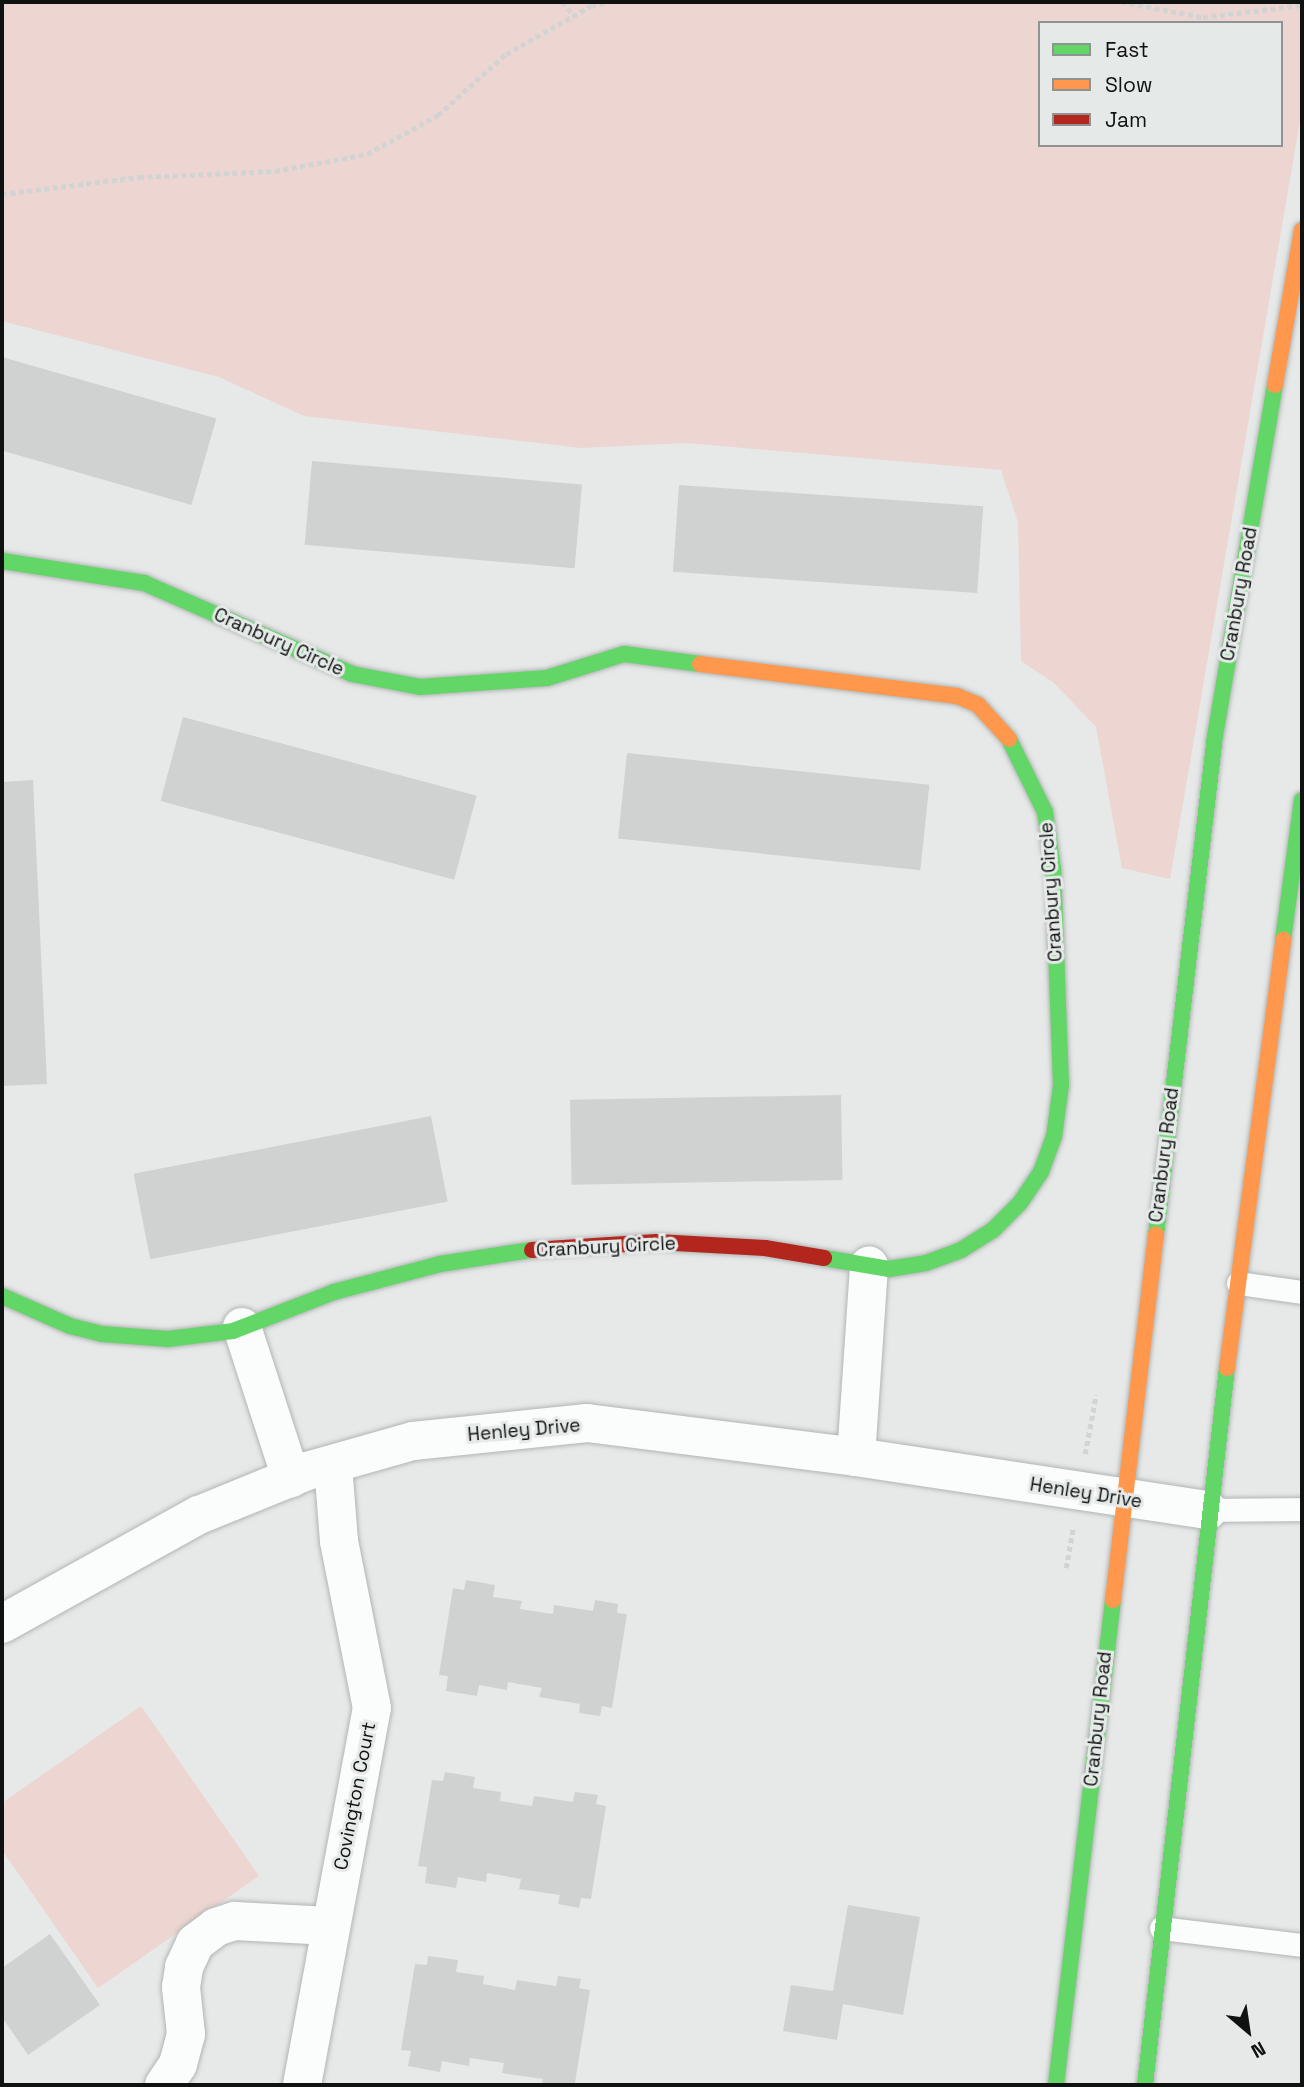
<!DOCTYPE html>
<html>
<head>
<meta charset="utf-8">
<style>
	body { margin:0 }
	#map { position:relative; width:1304px; height:2087px; overflow:hidden; background:#e6e9e8; font-family:"Space Grotesk",sans-serif }
	div>[style] { position:absolute }
	[style*='--x'] { left:calc(var(--x)*1px); top:calc(var(--y)*1px); width:calc(var(--w)*1px); rotate:calc(var(--a)*1deg) }
	.green>* { inset:0; background:#edd5d1 }
	.building>* { inset:0; background:#d0d2d1; transform-origin:0 0 }
	.path>* { height:4.5px; margin-top:-2.25px; transform-origin:0; background:repeating-linear-gradient(90deg,#d2d4d4 0 5px,transparent 0 8.5px) }
	.roads { filter:drop-shadow(0 0 2px #b2b5b4) drop-shadow(0 0 2px #b2b5b4) }
	.lane>* { height:23px; margin:-11.5px; padding:0 11.5px; transform-origin:11.5px; border-radius:11.5px; background:#fbfcfc }
	.street>* { height:38px; margin:-19px; padding:0 19px; transform-origin:19px; border-radius:19px; background:#fbfcfc }
	.fast>* { height:16px; margin:-8px; padding:0 8px; transform-origin:8px; border-radius:8px; background:#63d668 }
	.slow>* { height:16px; margin:-8px; padding:0 8px; transform-origin:8px; border-radius:8px; background:#ff974d }
	.jam>* { height:16px; margin:-8px; padding:0 8px; transform-origin:8px; border-radius:8px; background:#b3261e }
	span { translate:-50% -50%; white-space:nowrap; text-align:center; line-height:1.15; -webkit-text-stroke:6px #e5eae9; paint-order:stroke }
	.street-label { font-size:19px; color:#101111 }
	.frame { position:absolute; inset:0; border:4px solid #101111; pointer-events:none }
	.legend { position:absolute; left:1038px; top:21px; width:245px; height:126px; box-sizing:border-box; background:#e5eae9; border:2px solid #909393; margin:0; padding:9px 12px; list-style:none; font-size:21px; color:#101111 }
	.legend li { display:flex; align-items:center; gap:14px; height:35px }
	.legend b { width:35px; border:2px solid #909393 }
	.north { position:absolute; left:1213px; top:1996px; width:70px; height:70px; -webkit-text-stroke:5px #e5eae9; paint-order:stroke; rotate:151deg; font-size:19px; font-weight:700; line-height:28px; text-align:center; color:#101111 }
	.north::after { content:''; display:block; margin:auto; width:24px; height:32px; background:#101111; clip-path:polygon(50% 0,100% 100%,50% 72%,0 100%) }
</style>
</head>
<body>
<div id="map">
	<div class="green">
		<div style="clip-path:polygon(evenodd,2px 2px,1301px 2px,1302px 109px,1170px 879px,1122px 868px,1096px 727px,1054px 683px,1021px 661px,1018px 522px,1001px 470px,686px 443px,581px 448px,304px 416px,219px 377px,2px 321px,2px 2px,1040px 23px,1281px 23px,1281px 145px,1040px 145px,1040px 23px)"></div>
		<div style="clip-path:polygon(141px 1706px,259px 1876px,98px 1988px,2px 1850px,2px 1803px)"></div>
	</div>
	<div class="building">
		<div style="left:2px;top:357px;width:223px;height:90px;rotate:16deg"></div>
		<div style="left:312px;top:461px;width:271px;height:84px;rotate:5deg"></div>
		<div style="left:679px;top:485px;width:305px;height:87px;rotate:4deg"></div>
		<div style="left:183px;top:717px;width:304px;height:87px;rotate:15deg"></div>
		<div style="left:627px;top:753px;width:304px;height:86px;rotate:6deg"></div>
		<div style="clip-path:polygon(33px 780px,47px 1084px,2px 1086px,2px 782px)"></div>
		<div style="left:841px;top:1095px;width:85px;height:271px;rotate:89deg"></div>
		<div style="left:431px;top:1116px;width:87px;height:303px;rotate:79deg"></div>
		<div style="clip-path:polygon(466px 1580px,495px 1585px,493px 1597px,522px 1601px,520px 1609px,553px 1614px,554px 1605px,593px 1611px,595px 1600px,618px 1604px,617px 1613px,627px 1614px,612px 1708px,602px 1706px,600px 1716px,579px 1713px,580px 1704px,539px 1697px,542px 1688px,508px 1682px,507px 1690px,479px 1685px,477px 1696px,446px 1691px,448px 1676px,439px 1675px,453px 1588px,464px 1590px)"></div>
		<div style="clip-path:polygon(445px 1772px,475px 1777px,473px 1788px,501px 1792px,500px 1801px,532px 1806px,534px 1796px,573px 1802px,575px 1792px,598px 1795px,596px 1804px,606px 1806px,591px 1899px,581px 1898px,579px 1908px,558px 1904px,560px 1895px,519px 1889px,521px 1879px,487px 1873px,486px 1882px,458px 1877px,456px 1888px,425px 1883px,427px 1867px,418px 1866px,432px 1780px,443px 1781px)"></div>
		<div style="clip-path:polygon(848px 1905px,920px 1917px,903px 2015px,843px 2004px,837px 2040px,783px 2031px,791px 1985px,833px 1991px)"></div>
		<div style="clip-path:polygon(50px 1934px,100px 2005px,28px 2055px,2px 2017px,2px 1968px)"></div>
		<div style="clip-path:polygon(428px 1956px,458px 1960px,456px 1972px,484px 1976px,483px 1984px,515px 1990px,517px 1980px,556px 1986px,558px 1976px,581px 1979px,579px 1988px,590px 1990px,575px 2083px,542px 2085px,543px 2079px,502px 2073px,504px 2063px,470px 2058px,469px 2066px,442px 2061px,440px 2072px,408px 2066px,411px 2051px,401px 2050px,415px 1964px,427px 1965px)"></div>
	</div>
	<div class="path">
		<div style="--x:562;--y:2;--w:18;--a:47"></div>
		<div style="--x:1121;--y:2;--w:83;--a:10.4"></div>
		<div style="--x:1203;--y:17;--w:100;--a:-6.9"></div>
		<div style="--x:2;--y:194;--w:138;--a:-7.1"></div>
		<div style="--x:139;--y:177;--w:136;--a:-2.5"></div>
		<div style="--x:275;--y:171;--w:94;--a:-10.5"></div>
		<div style="--x:367;--y:154;--w:81;--a:-28.8"></div>
		<div style="--x:438;--y:115;--w:91;--a:-41.9"></div>
		<div style="--x:506;--y:54;--w:98;--a:-29.5"></div>
		<div style="--x:591;--y:6;--w:16;--a:-14"></div>
		<div style="--x:1085;--y:1454;--w:60;--a:-79.4"></div>
		<div style="--x:1066;--y:1568;--w:40;--a:-80"></div>
	</div>
	<div class="roads">
		<div class="lane">
			<div style="--x:1238;--y:1283;--w:65;--a:8"></div>
			<div style="--x:1208;--y:1510;--w:94;--a:-0.6"></div>
			<div style="--x:1161;--y:1928;--w:142;--a:6.9"></div>
		</div>
		<div class="street">
			<div style="--x:242;--y:1327;--w:159;--a:72"></div>
			<div style="--x:856;--y:1457;--w:192;--a:-86.1"></div>
			<div style="--x:2;--y:1624;--w:225;--a:-29"></div>
			<div style="--x:199;--y:1515;--w:117;--a:-22.2"></div>
			<div style="--x:307;--y:1471;--w:110;--a:-15.8"></div>
			<div style="--x:413;--y:1441;--w:175;--a:-5.9"></div>
			<div style="--x:587;--y:1423;--w:271;--a:7.2"></div>
			<div style="--x:856;--y:1457;--w:356;--a:8.6"></div>
			<div style="--x:164;--y:2085;--w:25;--a:-56"></div>
			<div style="--x:178;--y:2064;--w:31;--a:-75"></div>
			<div style="--x:186;--y:2034;--w:47;--a:-96.1"></div>
			<div style="--x:181;--y:1987;--w:20;--a:-81"></div>
			<div style="--x:184;--y:1967;--w:26;--a:-65"></div>
			<div style="--x:195;--y:1943;--w:26;--a:-37"></div>
			<div style="--x:216;--y:1927;--w:20;--a:-18"></div>
			<div style="--x:235;--y:1921;--w:95;--a:3"></div>
			<div style="--x:302;--y:2085;--w:383;--a:-79.5"></div>
			<div style="--x:372;--y:1708;--w:170;--a:-101.2"></div>
			<div style="--x:339;--y:1541;--w:77;--a:-94.5"></div>
		</div>
		<div class="fast">
			<div style="--x:2;--y:561;--w:144;--a:8.8"></div>
			<div style="--x:144;--y:583;--w:227;--a:23.6"></div>
			<div style="--x:352;--y:674;--w:69;--a:10.8"></div>
			<div style="--x:420;--y:687;--w:127;--a:-4.1"></div>
			<div style="--x:547;--y:678;--w:81;--a:-17.3"></div>
			<div style="--x:624;--y:654;--w:77;--a:7.5"></div>
			<div style="--x:1283;--y:940;--w:141;--a:-82.3"></div>
			<div style="--x:1156;--y:1235;--w:502;--a:-83.26"></div>
			<div style="--x:1215;--y:736;--w:356;--a:-80.3"></div>
			<div style="--x:824;--y:1258;--w:66;--a:9.6"></div>
			<div style="--x:889;--y:1269;--w:37;--a:-9"></div>
			<div style="--x:926;--y:1263;--w:37;--a:-20"></div>
			<div style="--x:961;--y:1250;--w:38;--a:-32"></div>
			<div style="--x:993;--y:1230;--w:38;--a:-45"></div>
			<div style="--x:1020;--y:1203;--w:37;--a:-56"></div>
			<div style="--x:1041;--y:1172;--w:37;--a:-70"></div>
			<div style="--x:1054;--y:1137;--w:52;--a:-82.3"></div>
			<div style="--x:1061;--y:1085;--w:216;--a:-92.1"></div>
			<div style="--x:1053;--y:869;--w:58;--a:-98"></div>
			<div style="--x:1045;--y:812;--w:81;--a:-116.3"></div>
			<div style="--x:2;--y:1296;--w:74;--a:23.8"></div>
			<div style="--x:70;--y:1326;--w:33;--a:14"></div>
			<div style="--x:102;--y:1334;--w:66;--a:4.3"></div>
			<div style="--x:168;--y:1339;--w:65;--a:-7"></div>
			<div style="--x:233;--y:1331;--w:108;--a:-21.1"></div>
			<div style="--x:334;--y:1292;--w:110;--a:-14.8"></div>
			<div style="--x:440;--y:1264;--w:93;--a:-8.7"></div>
			<div style="--x:1056;--y:2085;--w:488;--a:-83.3"></div>
			<div style="--x:1145;--y:2085;--w:722;--a:-83.48"></div>
		</div>
		<div class="slow">
			<div style="--x:1275;--y:385;--w:157;--a:-80.1"></div>
			<div style="--x:700;--y:664;--w:259;--a:7.1"></div>
			<div style="--x:957;--y:696;--w:23;--a:23"></div>
			<div style="--x:978;--y:705;--w:46;--a:47.6"></div>
			<div style="--x:1227;--y:1368;--w:432;--a:-82.5"></div>
			<div style="--x:1113;--y:1600;--w:368;--a:-83.3"></div>
		</div>
		<div class="jam">
			<div style="--x:532;--y:1250;--w:125;--a:-3.7"></div>
			<div style="--x:657;--y:1242;--w:108;--a:3.2"></div>
			<div style="--x:765;--y:1248;--w:60;--a:9.6"></div>
		</div>
	</div>
	<div class="street-label">
		<span style="left:1239px;top:594px;rotate:-80deg">Cranbury Road</span>
		<span style="left:279px;top:642px;rotate:24deg">Cranbury Circle</span>
		<span style="left:1051px;top:892px;rotate:-94deg">Cranbury Circle</span>
		<span style="left:1164px;top:1155px;rotate:-83deg">Cranbury Road</span>
		<span style="left:606px;top:1247px;rotate:-3deg">Cranbury Circle</span>
		<span style="left:524px;top:1430px;rotate:-5deg">Henley Drive</span>
		<span style="left:1086px;top:1493px;rotate:9deg">Henley Drive</span>
		<span style="left:1098px;top:1719px;rotate:-84deg">Cranbury Road</span>
		<span style="left:355px;top:1796px;rotate:-79deg">Covington Court</span>
	</div>
	<div class="frame"></div>
	<ul class="legend">
	<li><b style="height:9px;background:#63d668"></b>Fast</li>
	<li><b style="height:9px;background:#ff974d"></b>Slow</li>
	<li><b style="height:9px;background:#b3261e"></b>Jam</li>
	</ul>
	<div class="north">N</div>
</div>
</body>
</html>
